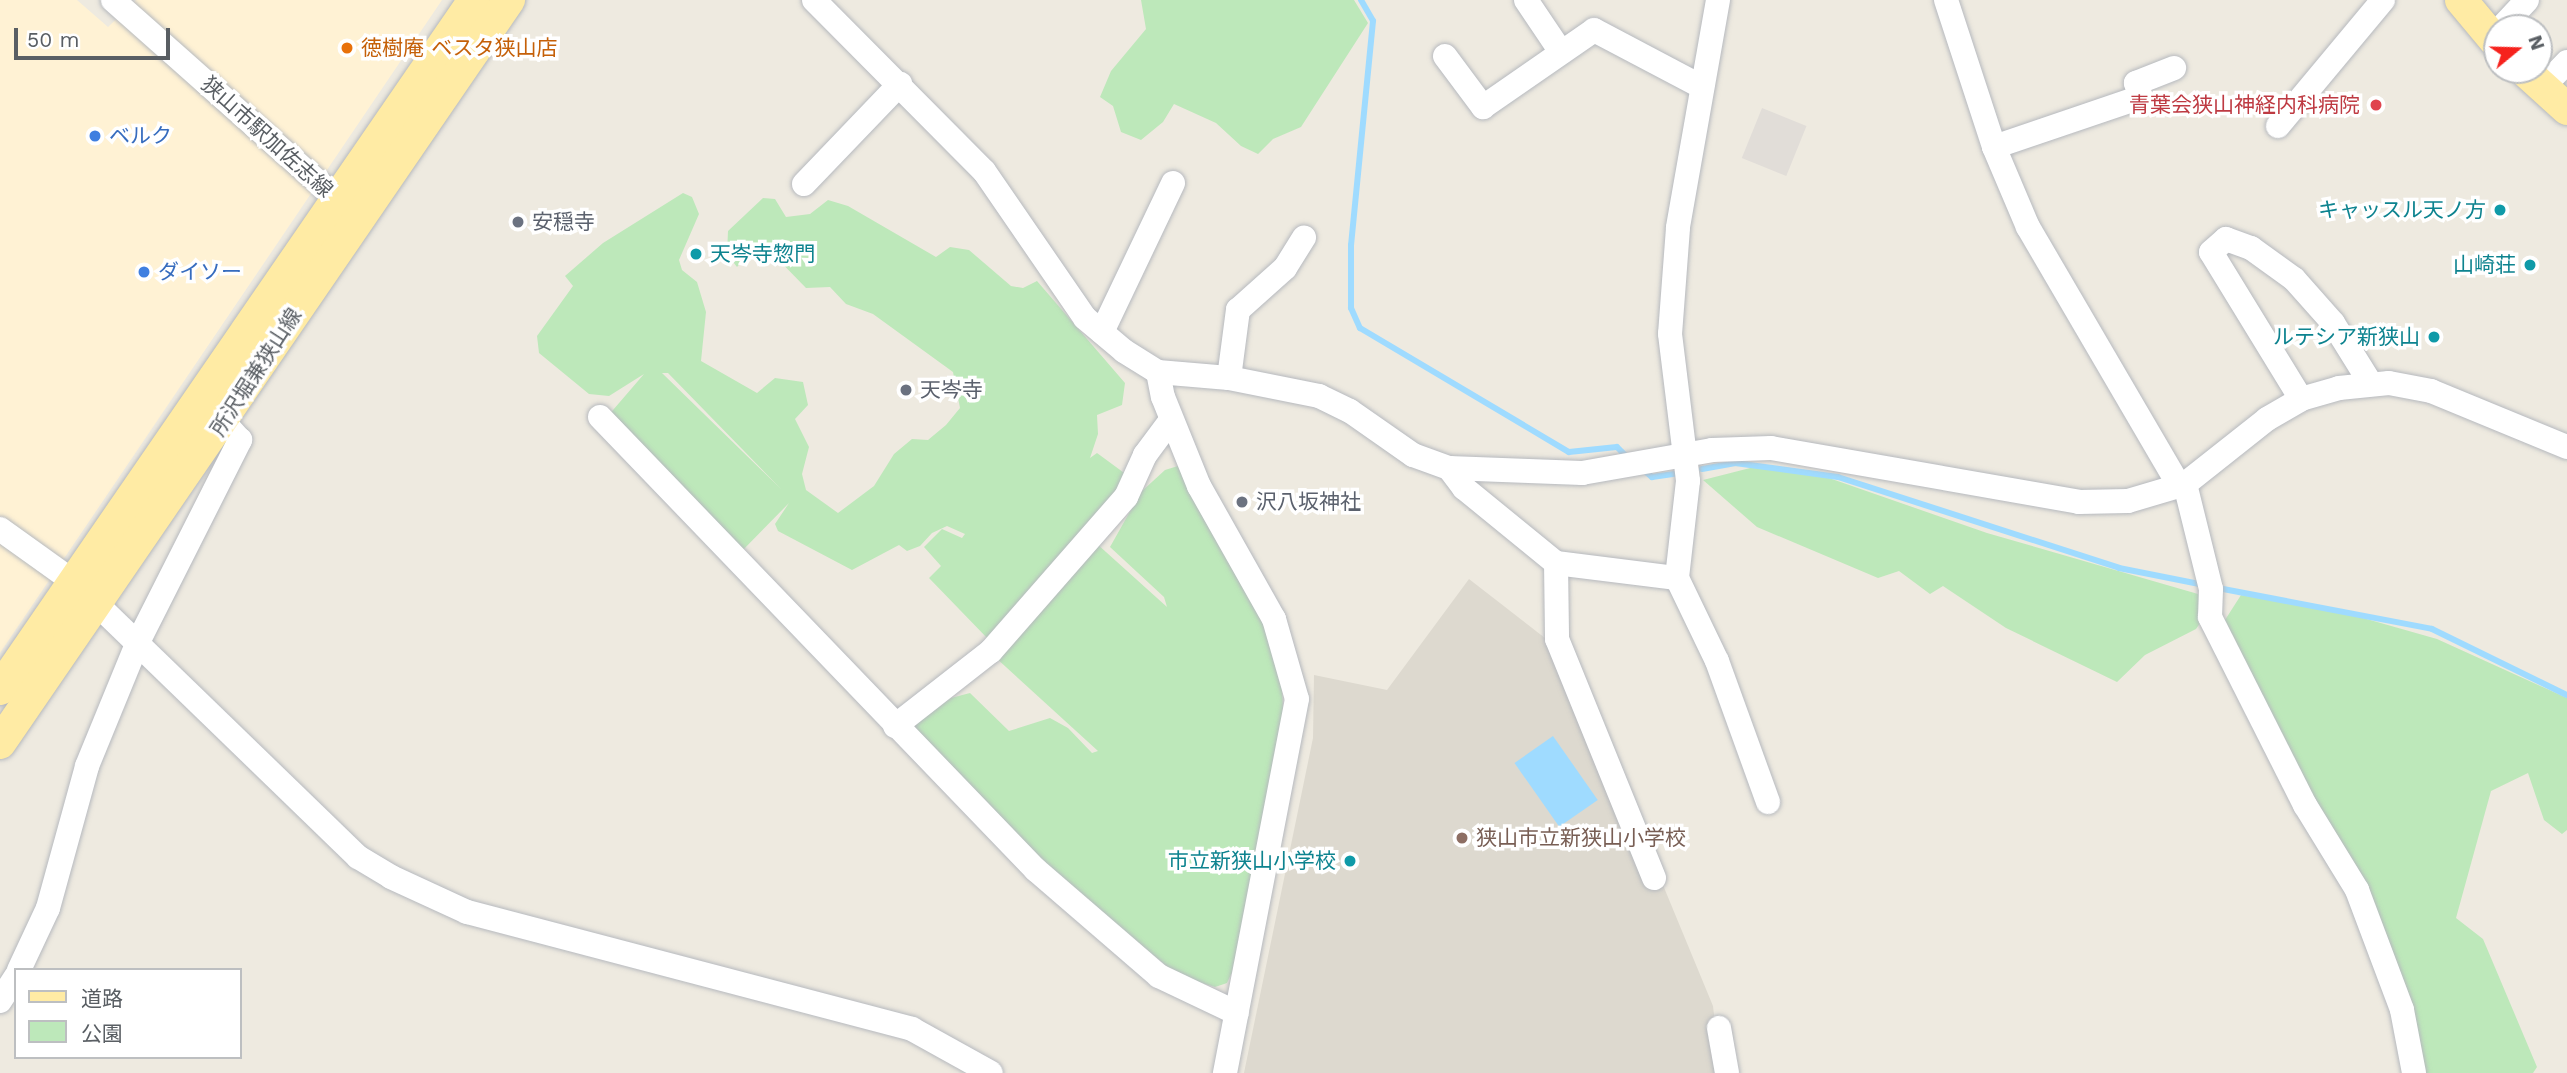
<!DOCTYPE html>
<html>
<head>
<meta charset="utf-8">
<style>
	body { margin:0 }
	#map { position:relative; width:2567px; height:1073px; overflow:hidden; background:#eeeae0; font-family:"Work Sans","Noto Sans JP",sans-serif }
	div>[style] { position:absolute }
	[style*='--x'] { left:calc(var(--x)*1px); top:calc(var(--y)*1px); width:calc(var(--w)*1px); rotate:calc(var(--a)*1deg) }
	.commercial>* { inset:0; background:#fff2d4 }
	.industrial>* { inset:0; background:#e1ddd8; transform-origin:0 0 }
	.education>* { inset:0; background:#ddd9cf }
	.green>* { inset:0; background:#bde8ba }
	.water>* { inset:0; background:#9fdbff; transform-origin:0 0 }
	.stream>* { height:6px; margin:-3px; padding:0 3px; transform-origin:3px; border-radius:3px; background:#9fdbff }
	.roads { filter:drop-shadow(0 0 2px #b6b9be) drop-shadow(0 0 2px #b6b9be) }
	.minor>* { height:24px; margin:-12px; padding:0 12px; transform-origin:12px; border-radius:12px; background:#fff }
	.major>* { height:32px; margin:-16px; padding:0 16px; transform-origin:16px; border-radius:16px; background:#ffeba4 }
	.dots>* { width:19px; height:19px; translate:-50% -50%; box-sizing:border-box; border:4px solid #fff; border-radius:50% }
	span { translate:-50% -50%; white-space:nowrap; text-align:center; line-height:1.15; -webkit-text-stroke:7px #fff; paint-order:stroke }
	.food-label { font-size:21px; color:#c56008 }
	.left { translate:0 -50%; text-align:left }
	.health-label { font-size:21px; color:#be3a42 }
	.right { translate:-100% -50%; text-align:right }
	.shop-label { font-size:21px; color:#366cbe }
	.street-label { font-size:21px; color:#595e63 }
	.culture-label { font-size:21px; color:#0d838f }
	.worship-label { font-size:21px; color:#5b616d }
	.education-label { font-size:21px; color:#785e54 }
	.legend { position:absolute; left:14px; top:968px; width:228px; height:91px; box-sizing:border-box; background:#fff; border:2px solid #bdbfc1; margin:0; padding:9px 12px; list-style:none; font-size:21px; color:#595e63 }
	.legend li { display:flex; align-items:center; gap:14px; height:35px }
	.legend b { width:35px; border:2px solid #bdbfc1 }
	.north { position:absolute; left:2483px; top:14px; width:70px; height:70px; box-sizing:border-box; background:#fff; border:2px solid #bdbfc1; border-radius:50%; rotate:71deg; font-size:19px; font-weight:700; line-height:28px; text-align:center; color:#595e63 }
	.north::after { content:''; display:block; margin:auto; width:24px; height:32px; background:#f6221d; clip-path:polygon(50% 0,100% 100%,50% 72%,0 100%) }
	.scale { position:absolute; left:14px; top:28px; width:156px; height:32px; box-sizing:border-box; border:4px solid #595e63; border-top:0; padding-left:9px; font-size:21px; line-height:24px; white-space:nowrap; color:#595e63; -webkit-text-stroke:5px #fff; paint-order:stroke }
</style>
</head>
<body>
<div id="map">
	<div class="commercial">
		<div style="clip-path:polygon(0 0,77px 0,108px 27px,136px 0,442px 0,0 653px)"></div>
	</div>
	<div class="industrial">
		<div style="left:1762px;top:108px;width:48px;height:54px;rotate:22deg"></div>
	</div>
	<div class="education">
		<div style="clip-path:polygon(1469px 579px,1554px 645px,1658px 873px,1713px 1006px,1721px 1073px,1244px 1073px,1313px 738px,1314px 675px,1387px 690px)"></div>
	</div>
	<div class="green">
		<div style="clip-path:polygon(1141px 0,1354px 0,1368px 23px,1301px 127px,1273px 139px,1258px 154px,1241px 146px,1216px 123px,1174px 104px,1163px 122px,1141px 140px,1121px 132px,1113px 106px,1100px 97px,1111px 71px,1146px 29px)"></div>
		<div style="clip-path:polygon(evenodd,683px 193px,692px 197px,699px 214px,679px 260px,682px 270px,697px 282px,706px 312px,701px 361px,757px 393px,775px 378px,803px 382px,808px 405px,795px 419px,809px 447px,802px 474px,806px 490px,838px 513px,874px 486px,894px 454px,912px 439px,928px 440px,946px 425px,960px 408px,953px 372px,873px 314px,846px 304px,830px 287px,806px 288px,769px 250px,749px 253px,737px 267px,727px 254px,728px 231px,763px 198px,775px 199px,786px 217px,810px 214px,828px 200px,848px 206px,936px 257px,950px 247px,969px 250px,1011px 286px,1023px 288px,1037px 281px,1125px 383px,1122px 405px,1097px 415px,1098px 434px,1090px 458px,1097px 453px,1131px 478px,989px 640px,929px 578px,941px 566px,924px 547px,942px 529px,962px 538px,965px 534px,947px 526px,932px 533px,920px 546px,907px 551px,899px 545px,852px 570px,778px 531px,775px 524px,789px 503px,740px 553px,607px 417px,644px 374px,609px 396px,589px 394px,539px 353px,537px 336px,573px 286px,565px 276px,603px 243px,683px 193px,662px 373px,668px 373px,781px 489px,662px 373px)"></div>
		<div style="clip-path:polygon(1178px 466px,1214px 537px,1259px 607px,1282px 688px,1284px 728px,1235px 966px,1227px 983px,1215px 987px,1179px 976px,1052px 873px,913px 726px,951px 698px,970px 693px,1009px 731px,1050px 718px,1068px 728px,1092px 753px,1098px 751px,995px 657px,1096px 543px,1167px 607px,1164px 597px,1110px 547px,1141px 492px,1165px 470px)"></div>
		<div style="clip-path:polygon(1758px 466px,1829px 478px,1987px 533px,2198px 594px,2207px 613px,2196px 629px,2145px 655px,2117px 682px,2006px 628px,1943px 586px,1930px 594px,1899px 571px,1878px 578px,1757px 527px,1703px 480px)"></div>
		<div style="clip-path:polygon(2241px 595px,2356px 616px,2437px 639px,2567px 698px,2567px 830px,2562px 834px,2544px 820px,2528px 773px,2491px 791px,2456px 918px,2483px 939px,2537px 1067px,2533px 1073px,2419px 1073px,2307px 788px,2225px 620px)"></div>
	</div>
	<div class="water">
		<div style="left:1553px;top:736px;width:78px;height:47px;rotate:55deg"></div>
	</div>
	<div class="stream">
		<div style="--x:1361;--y:0;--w:24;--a:60"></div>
		<div style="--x:1373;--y:21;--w:225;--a:95.6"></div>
		<div style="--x:1351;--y:245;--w:63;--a:90"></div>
		<div style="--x:1351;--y:308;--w:22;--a:66"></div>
		<div style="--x:1360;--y:328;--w:243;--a:30.7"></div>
		<div style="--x:1569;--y:452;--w:48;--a:-5.9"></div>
		<div style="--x:1617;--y:447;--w:10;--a:45"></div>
		<div style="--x:1702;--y:469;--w:34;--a:-10"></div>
		<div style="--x:1735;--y:463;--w:104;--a:7.7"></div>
		<div style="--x:1838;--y:477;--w:295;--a:17.9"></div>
		<div style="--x:2119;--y:568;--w:87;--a:11.3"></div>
		<div style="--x:1646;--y:472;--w:8;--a:40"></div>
		<div style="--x:1652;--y:477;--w:28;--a:-8"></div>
		<div style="--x:2218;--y:588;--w:218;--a:10.8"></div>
		<div style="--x:2432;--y:629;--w:150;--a:26.1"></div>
	</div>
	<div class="roads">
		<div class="minor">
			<div style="--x:113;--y:0;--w:318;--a:41.6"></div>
			<div style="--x:814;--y:0;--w:241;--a:45.2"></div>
			<div style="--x:984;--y:171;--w:178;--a:55.5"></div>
			<div style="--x:1085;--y:318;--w:51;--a:40.2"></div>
			<div style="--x:1124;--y:351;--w:40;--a:32"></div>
			<div style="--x:1158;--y:372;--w:71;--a:4.8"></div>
			<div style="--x:1229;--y:378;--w:92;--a:11.3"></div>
			<div style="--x:1319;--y:396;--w:34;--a:26"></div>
			<div style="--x:1350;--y:411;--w:77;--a:34.9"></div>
			<div style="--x:1413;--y:455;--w:38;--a:20"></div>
			<div style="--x:1449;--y:468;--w:133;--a:2.2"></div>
			<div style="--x:1582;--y:473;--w:132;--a:-10"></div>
			<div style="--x:1712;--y:450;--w:59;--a:-1.9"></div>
			<div style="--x:1771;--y:448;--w:313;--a:9.9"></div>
			<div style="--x:2079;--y:502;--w:49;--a:-1.2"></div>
			<div style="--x:2128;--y:501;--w:59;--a:-16.6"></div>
			<div style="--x:2185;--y:484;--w:105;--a:-38.4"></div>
			<div style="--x:2267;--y:419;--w:39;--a:-30"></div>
			<div style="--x:2301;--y:399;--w:40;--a:-16"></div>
			<div style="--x:2339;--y:388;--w:50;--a:-5.7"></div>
			<div style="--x:2389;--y:383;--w:43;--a:10.8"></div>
			<div style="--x:2431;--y:391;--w:147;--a:22.4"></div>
			<div style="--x:1526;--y:0;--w:63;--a:56.1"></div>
			<div style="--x:1718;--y:0;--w:231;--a:100"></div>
			<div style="--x:1678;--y:228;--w:106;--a:94.3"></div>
			<div style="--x:1670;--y:334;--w:148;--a:83"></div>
			<div style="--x:1688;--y:481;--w:98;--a:96.5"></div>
			<div style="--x:1677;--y:578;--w:92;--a:64.3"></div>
			<div style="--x:1717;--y:661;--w:150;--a:70.1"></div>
			<div style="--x:1946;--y:0;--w:155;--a:71.9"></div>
			<div style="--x:1994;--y:147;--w:87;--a:67"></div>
			<div style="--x:2028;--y:227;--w:299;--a:59.7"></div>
			<div style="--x:2501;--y:28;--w:38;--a:-47"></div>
			<div style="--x:1445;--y:56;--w:64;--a:53.3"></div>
			<div style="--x:1483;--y:107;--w:135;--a:-34.7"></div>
			<div style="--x:1594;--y:30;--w:122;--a:27.8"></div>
			<div style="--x:2542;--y:88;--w:36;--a:-46"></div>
			<div style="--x:2278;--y:126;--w:164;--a:-50.2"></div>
			<div style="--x:1994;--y:147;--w:155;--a:-18.8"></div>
			<div style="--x:2141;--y:97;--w:15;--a:-110"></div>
			<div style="--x:2136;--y:83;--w:41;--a:-21.5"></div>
			<div style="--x:804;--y:184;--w:139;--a:-46.2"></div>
			<div style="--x:1102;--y:332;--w:165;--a:-64.5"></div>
			<div style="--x:1158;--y:372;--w:25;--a:79"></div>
			<div style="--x:1163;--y:397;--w:96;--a:68"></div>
			<div style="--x:1199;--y:486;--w:153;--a:60.6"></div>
			<div style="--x:1274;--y:619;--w:83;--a:74"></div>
			<div style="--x:1297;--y:699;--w:381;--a:100.9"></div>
			<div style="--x:1229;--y:378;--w:69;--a:-82.5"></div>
			<div style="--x:1238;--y:310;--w:63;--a:-41.8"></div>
			<div style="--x:1285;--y:268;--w:36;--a:-58"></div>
			<div style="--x:2301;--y:399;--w:172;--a:-121.5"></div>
			<div style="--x:2211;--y:252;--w:20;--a:-41"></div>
			<div style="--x:2226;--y:239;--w:27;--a:20"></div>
			<div style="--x:2251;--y:248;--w:53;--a:35.8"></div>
			<div style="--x:2294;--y:279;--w:59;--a:48.4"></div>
			<div style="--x:2333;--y:323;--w:72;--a:58.1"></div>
			<div style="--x:600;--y:417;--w:629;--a:46.1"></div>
			<div style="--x:1036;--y:870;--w:162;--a:40.8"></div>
			<div style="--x:1159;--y:976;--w:86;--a:25.4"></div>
			<div style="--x:1449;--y:468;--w:25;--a:53"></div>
			<div style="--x:1464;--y:488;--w:119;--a:39.2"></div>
			<div style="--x:1556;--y:563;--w:122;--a:7.1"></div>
			<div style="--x:2185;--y:484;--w:108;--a:76.1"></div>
			<div style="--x:2211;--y:589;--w:28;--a:92"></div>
			<div style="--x:2210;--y:617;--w:211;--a:63.2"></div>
			<div style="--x:2305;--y:805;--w:100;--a:58.5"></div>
			<div style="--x:2357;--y:890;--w:128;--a:69.4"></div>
			<div style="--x:2402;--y:1010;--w:64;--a:79.2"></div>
			<div style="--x:0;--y:529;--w:91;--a:35.6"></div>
			<div style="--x:74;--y:582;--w:395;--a:44.1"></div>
			<div style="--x:358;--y:857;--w:39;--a:31"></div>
			<div style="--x:391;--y:877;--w:84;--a:24.7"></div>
			<div style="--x:467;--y:912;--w:460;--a:14.7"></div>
			<div style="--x:912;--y:1029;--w:90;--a:29.1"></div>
			<div style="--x:1556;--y:563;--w:76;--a:89.2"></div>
			<div style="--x:1557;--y:639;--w:258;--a:67.9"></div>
			<div style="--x:895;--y:726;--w:122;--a:-38"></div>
			<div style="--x:991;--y:651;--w:205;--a:-48.8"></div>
			<div style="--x:1126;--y:497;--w:46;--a:-65.7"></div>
			<div style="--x:1145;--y:455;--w:44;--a:-53.4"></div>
			<div style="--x:19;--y:970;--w:68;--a:-64.9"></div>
			<div style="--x:48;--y:908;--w:147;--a:-74.6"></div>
			<div style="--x:87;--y:766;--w:132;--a:-67.7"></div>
			<div style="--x:137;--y:644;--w:229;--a:-63.2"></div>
			<div style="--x:240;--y:440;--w:24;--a:-132"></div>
			<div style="--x:0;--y:1001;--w:30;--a:-57"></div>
			<div style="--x:1719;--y:1028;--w:46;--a:79.9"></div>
		</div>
		<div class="major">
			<div style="--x:2461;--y:0;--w:56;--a:50.1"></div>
			<div style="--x:2524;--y:70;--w:58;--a:42.2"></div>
			<div style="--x:0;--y:689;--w:836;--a:-55.47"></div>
			<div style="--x:0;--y:743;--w:901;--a:-55.59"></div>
		</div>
	</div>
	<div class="dots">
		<div style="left:347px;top:48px;background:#e8710a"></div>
		<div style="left:2376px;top:105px;background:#e0444e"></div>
		<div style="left:95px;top:136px;background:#3f7fe0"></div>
		<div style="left:2500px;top:210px;background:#0f9aa8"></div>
		<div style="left:518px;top:222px;background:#6b7280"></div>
		<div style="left:696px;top:254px;background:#0f9aa8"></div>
		<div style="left:2530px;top:265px;background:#0f9aa8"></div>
		<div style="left:144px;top:272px;background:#3f7fe0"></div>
		<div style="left:2434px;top:337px;background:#0f9aa8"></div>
		<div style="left:906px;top:390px;background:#6b7280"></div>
		<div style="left:1242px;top:502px;background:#6b7280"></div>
		<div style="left:1462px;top:838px;background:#8d6e63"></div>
		<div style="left:1350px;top:861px;background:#0f9aa8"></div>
	</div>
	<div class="food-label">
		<span class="left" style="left:361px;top:48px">徳樹庵 ベスタ狭山店</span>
	</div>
	<div class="health-label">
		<span class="right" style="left:2360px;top:105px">青葉会狭山神経内科病院</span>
	</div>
	<div class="shop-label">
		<span class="left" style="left:109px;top:136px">ベルク</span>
		<span class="left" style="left:158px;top:272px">ダイソー</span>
	</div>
	<div class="street-label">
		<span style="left:267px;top:137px;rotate:42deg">狭山市駅加佐志線</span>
		<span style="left:256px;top:372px;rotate:-57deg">所沢堀兼狭山線</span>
	</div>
	<div class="culture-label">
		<span class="right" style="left:2486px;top:210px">キャッスル天ノ方</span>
		<span class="left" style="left:710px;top:254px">天岑寺惣門</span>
		<span class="right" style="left:2516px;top:265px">山崎荘</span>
		<span class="right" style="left:2420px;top:337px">ルテシア新狭山</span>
		<span class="right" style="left:1336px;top:861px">市立新狭山小学校</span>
	</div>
	<div class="worship-label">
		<span class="left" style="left:532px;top:222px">安穏寺</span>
		<span class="left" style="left:920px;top:390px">天岑寺</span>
		<span class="left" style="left:1256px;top:502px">沢八坂神社</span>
	</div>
	<div class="education-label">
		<span class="left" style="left:1476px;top:838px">狭山市立新狭山小学校</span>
	</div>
	<ul class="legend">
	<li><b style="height:9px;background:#ffeba4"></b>道路</li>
	<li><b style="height:19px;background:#bde8ba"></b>公園</li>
	</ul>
	<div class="north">N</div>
	<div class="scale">50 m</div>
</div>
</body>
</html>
